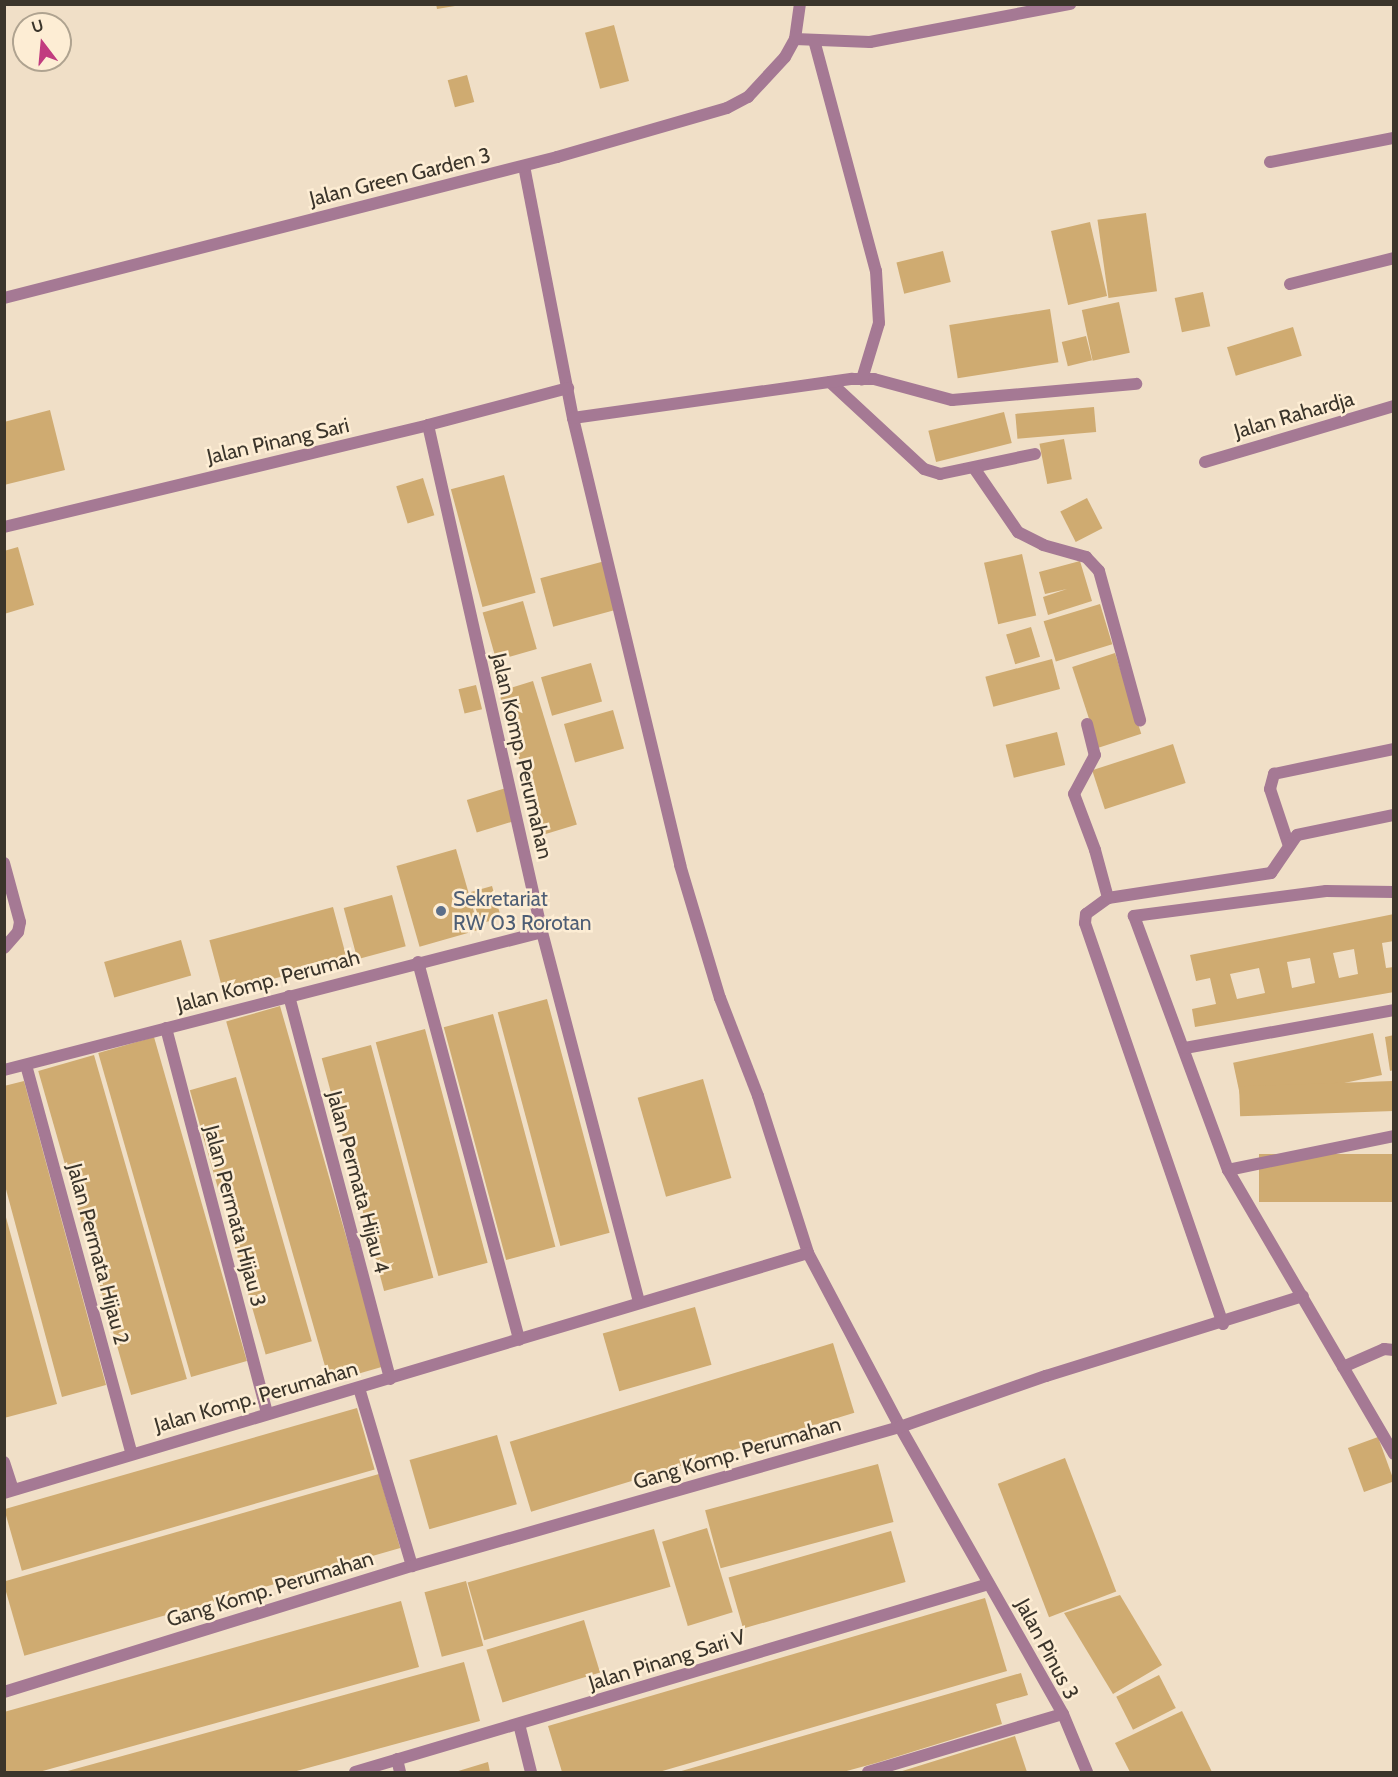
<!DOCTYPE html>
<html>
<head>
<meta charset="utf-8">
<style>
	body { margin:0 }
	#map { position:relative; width:1398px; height:1777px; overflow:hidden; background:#f0dfc7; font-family:Cabin,sans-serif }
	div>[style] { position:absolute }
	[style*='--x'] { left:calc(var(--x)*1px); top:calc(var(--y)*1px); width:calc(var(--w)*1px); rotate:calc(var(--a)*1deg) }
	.building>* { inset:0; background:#cfab71; transform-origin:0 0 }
	.lane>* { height:12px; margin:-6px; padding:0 6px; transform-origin:6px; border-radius:6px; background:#a57994 }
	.street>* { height:12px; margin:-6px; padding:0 6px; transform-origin:6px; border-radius:6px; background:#a57994 }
	.dots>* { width:16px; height:16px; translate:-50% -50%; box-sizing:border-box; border:3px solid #fdedd4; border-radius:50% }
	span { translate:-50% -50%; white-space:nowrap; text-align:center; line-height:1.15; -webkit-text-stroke:5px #fdedd4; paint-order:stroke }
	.street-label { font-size:21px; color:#3b352b }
	.service-label { font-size:21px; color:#4e5e75 }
	.left { translate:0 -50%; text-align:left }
	.frame { position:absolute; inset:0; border:6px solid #3b352b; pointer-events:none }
	.north { position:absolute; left:12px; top:12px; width:60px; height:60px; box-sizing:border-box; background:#fdedd4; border:2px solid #afa390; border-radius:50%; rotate:344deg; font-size:16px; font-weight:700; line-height:24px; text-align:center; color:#3b352b }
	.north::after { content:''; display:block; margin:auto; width:21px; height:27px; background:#c13c7f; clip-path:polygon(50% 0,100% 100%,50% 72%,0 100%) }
</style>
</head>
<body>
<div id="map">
	<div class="building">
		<div style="clip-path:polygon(436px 4px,455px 4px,455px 6px,437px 9px)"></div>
		<div style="left:614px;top:25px;width:58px;height:30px;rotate:75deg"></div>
		<div style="left:467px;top:75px;width:28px;height:20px;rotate:75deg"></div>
		<div style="left:1146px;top:213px;width:79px;height:49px;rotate:82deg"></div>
		<div style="left:1090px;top:222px;width:76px;height:40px;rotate:77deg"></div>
		<div style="left:943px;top:251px;width:32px;height:48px;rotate:76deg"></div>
		<div style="left:1203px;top:292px;width:35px;height:29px;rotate:78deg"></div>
		<div style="left:1119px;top:302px;width:52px;height:38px;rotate:78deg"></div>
		<div style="left:1050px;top:309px;width:54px;height:102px;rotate:81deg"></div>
		<div style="left:1293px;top:327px;width:30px;height:69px;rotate:73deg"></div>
		<div style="left:1086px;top:336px;width:25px;height:25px;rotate:76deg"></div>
		<div style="left:1094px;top:407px;width:25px;height:79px;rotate:85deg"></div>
		<div style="clip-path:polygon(50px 410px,65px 470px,4px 485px,4px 422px)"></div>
		<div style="left:1004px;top:412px;width:32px;height:78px;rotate:76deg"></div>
		<div style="left:1064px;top:439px;width:41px;height:25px;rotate:79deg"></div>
		<div style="left:504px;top:475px;width:122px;height:55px;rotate:75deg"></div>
		<div style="left:423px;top:478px;width:39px;height:28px;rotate:73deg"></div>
		<div style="left:1087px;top:498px;width:34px;height:30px;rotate:63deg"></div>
		<div style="clip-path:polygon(18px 547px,34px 605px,4px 614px,4px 551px)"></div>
		<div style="left:1022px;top:554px;width:63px;height:39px;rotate:77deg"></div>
		<div style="left:605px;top:561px;width:50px;height:67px;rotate:75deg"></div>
		<div style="clip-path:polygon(1080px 561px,1092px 601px,1048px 615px,1043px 597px,1067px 589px,1045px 594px,1039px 572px)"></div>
		<div style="left:523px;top:601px;width:50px;height:42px;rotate:74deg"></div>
		<div style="left:1100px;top:604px;width:42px;height:59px;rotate:73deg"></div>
		<div style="left:1031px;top:627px;width:31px;height:26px;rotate:73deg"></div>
		<div style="left:1115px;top:653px;width:85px;height:45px;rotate:72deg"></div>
		<div style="left:1052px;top:659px;width:31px;height:69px;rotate:75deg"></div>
		<div style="left:591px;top:663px;width:40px;height:52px;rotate:74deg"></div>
		<div style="left:533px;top:681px;width:150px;height:36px;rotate:73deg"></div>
		<div style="left:476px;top:685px;width:25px;height:18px;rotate:76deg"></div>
		<div style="left:613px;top:710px;width:40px;height:51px;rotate:74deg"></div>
		<div style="left:1057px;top:732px;width:34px;height:53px;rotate:76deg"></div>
		<div style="left:1173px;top:744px;width:41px;height:85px;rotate:72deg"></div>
		<div style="left:506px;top:788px;width:34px;height:41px;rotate:73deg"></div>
		<div style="left:456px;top:849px;width:84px;height:62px;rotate:74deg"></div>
		<div style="left:492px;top:886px;width:33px;height:22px;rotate:74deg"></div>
		<div style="left:392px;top:895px;width:53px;height:50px;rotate:75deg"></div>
		<div style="left:333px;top:907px;width:54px;height:128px;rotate:75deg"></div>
		<div style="clip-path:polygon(evenodd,1394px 914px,1394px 941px,1382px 943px,1386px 968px,1394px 967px,1394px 992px,1195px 1027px,1192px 1009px,1216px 1004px,1210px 978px,1196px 981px,1190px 955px,1394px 914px,1354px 949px,1358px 974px,1339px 978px,1333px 953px,1354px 949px,1394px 914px,1310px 958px,1315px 983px,1292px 988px,1287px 962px,1310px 958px,1394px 914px,1259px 968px,1265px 993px,1237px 999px,1230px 974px,1259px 968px)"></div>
		<div style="left:181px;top:940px;width:37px;height:80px;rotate:74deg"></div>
		<div style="left:547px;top:999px;width:242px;height:51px;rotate:75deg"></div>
		<div style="left:280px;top:1006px;width:375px;height:56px;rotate:74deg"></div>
		<div style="left:493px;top:1014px;width:241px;height:51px;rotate:75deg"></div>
		<div style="left:425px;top:1029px;width:242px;height:51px;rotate:75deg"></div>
		<div style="left:1373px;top:1033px;width:43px;height:143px;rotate:78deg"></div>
		<div style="clip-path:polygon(1394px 1035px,1394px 1070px,1390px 1071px,1385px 1037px)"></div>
		<div style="left:154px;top:1037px;width:337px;height:58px;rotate:74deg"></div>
		<div style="left:371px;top:1045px;width:241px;height:51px;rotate:75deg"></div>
		<div style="left:94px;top:1055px;width:337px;height:58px;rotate:74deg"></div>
		<div style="left:236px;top:1077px;width:275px;height:48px;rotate:74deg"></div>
		<div style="left:703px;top:1079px;width:103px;height:68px;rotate:74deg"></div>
		<div style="clip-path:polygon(24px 1081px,106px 1385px,62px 1397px,4px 1182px,4px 1086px)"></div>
		<div style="left:1393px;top:1081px;width:30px;height:154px;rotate:88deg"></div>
		<div style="left:1394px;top:1154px;width:48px;height:135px;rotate:90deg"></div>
		<div style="clip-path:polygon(4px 1210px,57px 1404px,4px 1418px)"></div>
		<div style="left:695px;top:1307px;width:60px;height:96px;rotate:74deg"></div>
		<div style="left:833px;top:1343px;width:73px;height:338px;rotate:73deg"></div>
		<div style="left:357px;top:1408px;width:64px;height:367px;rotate:74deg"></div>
		<div style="left:497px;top:1435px;width:72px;height:91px;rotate:74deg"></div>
		<div style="left:1378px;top:1437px;width:47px;height:32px;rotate:70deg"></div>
		<div style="left:1065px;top:1458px;width:143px;height:72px;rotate:69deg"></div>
		<div style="left:878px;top:1464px;width:60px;height:179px;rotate:75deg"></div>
		<div style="left:379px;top:1474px;width:77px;height:391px;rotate:74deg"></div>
		<div style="left:707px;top:1528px;width:88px;height:47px;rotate:73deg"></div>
		<div style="left:654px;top:1529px;width:60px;height:194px;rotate:74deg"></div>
		<div style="left:891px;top:1531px;width:53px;height:169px;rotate:74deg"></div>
		<div style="left:466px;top:1581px;width:67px;height:43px;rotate:75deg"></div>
		<div style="clip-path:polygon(1120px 1595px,1162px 1665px,1113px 1694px,1064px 1613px)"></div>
		<div style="clip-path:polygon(985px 1598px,1007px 1671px,659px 1772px,562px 1772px,548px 1726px)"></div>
		<div style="clip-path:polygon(401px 1601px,419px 1667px,39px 1772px,4px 1772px,4px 1712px)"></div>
		<div style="left:584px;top:1620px;width:55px;height:102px;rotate:73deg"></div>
		<div style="clip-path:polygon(464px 1662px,480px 1721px,293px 1772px,64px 1772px)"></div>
		<div style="clip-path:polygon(1021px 1673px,1028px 1695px,996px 1704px,1002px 1724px,876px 1763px,843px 1772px,678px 1772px)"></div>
		<div style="left:1159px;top:1675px;width:37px;height:48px;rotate:63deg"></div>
		<div style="clip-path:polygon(1182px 1711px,1212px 1772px,1130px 1772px,1115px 1743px)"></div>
		<div style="clip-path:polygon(1015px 1736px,1027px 1772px,899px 1772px,912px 1768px)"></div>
		<div style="clip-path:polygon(488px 1762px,490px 1772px,455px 1772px)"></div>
	</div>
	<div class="lane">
		<div style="--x:795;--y:39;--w:75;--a:2.3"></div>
		<div style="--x:870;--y:42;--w:204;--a:-10.8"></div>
		<div style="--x:814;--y:40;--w:239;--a:75"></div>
		<div style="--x:876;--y:271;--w:52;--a:86.7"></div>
		<div style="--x:879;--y:323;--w:59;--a:106.9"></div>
		<div style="--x:1289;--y:846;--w:60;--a:-108.4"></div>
		<div style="--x:1270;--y:789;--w:16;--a:-75"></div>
		<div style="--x:1274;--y:774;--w:123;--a:-11.8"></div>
	</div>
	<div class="street">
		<div style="--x:1270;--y:162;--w:126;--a:-11"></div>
		<div style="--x:524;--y:166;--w:257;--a:79"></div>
		<div style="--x:573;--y:418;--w:460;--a:76.5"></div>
		<div style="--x:680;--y:865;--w:139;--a:73.3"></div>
		<div style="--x:720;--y:998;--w:105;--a:68.8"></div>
		<div style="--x:758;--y:1096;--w:165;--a:72.3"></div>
		<div style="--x:808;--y:1253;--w:197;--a:62.1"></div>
		<div style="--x:900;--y:1427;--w:330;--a:60.4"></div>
		<div style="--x:1063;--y:1714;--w:63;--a:67.5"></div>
		<div style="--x:1290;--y:284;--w:107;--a:-14"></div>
		<div style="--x:4;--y:298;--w:571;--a:-14.3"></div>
		<div style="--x:557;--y:157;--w:177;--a:-16.1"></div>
		<div style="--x:727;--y:108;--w:24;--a:-28"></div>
		<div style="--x:748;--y:97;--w:54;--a:-47.2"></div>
		<div style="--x:785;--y:57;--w:21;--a:-61"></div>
		<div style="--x:795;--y:39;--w:35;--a:-82"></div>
		<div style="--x:830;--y:382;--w:128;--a:42.8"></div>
		<div style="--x:924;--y:469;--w:17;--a:17"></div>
		<div style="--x:940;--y:474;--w:97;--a:-11.9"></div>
		<div style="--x:573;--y:418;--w:282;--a:-8"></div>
		<div style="--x:852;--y:379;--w:22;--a:0"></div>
		<div style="--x:874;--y:379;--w:81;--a:15.1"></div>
		<div style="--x:952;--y:400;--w:185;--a:-5"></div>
		<div style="--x:428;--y:425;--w:520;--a:77.33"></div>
		<div style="--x:542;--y:932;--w:383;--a:75.3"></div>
		<div style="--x:1205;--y:462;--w:197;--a:-16.5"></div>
		<div style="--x:974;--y:468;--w:78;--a:55.5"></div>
		<div style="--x:1018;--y:532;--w:28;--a:27"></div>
		<div style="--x:1043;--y:545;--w:45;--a:15.6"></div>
		<div style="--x:1086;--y:557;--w:19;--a:47"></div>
		<div style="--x:1099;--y:571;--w:155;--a:74.6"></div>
		<div style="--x:4;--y:527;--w:436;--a:-13.5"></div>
		<div style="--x:428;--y:425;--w:145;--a:-14.8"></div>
		<div style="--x:1087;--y:724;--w:32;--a:76"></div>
		<div style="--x:1095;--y:755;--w:44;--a:118.3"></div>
		<div style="--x:1074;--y:794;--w:60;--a:69.4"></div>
		<div style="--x:1095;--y:850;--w:50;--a:74.8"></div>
		<div style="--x:4;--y:863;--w:61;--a:74.8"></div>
		<div style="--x:20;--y:922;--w:10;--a:101"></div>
		<div style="--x:18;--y:932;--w:21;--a:131"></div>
		<div style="--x:1394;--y:892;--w:68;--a:-179.2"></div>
		<div style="--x:1326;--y:891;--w:194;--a:172.6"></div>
		<div style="--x:1134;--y:916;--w:271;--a:69.7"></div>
		<div style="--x:1228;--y:1170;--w:329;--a:59.7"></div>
		<div style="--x:418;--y:962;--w:391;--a:75"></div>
		<div style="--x:289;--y:996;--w:396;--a:75.2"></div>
		<div style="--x:166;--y:1028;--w:398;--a:75.3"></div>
		<div style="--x:1185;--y:1048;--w:212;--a:-10.3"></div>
		<div style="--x:26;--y:1065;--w:403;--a:74.8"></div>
		<div style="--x:4;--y:1070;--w:555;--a:-14.39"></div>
		<div style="--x:1228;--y:1170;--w:169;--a:-11.6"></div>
		<div style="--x:1223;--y:1324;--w:424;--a:-109"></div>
		<div style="--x:1085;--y:923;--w:9;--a:-84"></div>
		<div style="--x:1086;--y:914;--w:27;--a:-36"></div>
		<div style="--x:1108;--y:898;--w:165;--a:-8.7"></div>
		<div style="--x:1271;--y:873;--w:46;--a:-55.6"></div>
		<div style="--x:1297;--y:835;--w:99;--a:-11.7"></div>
		<div style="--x:1343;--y:1367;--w:45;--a:-23.7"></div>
		<div style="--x:1384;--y:1349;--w:10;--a:6"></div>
		<div style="--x:359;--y:1388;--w:186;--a:73.4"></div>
		<div style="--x:4;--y:1462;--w:29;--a:72"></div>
		<div style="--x:4;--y:1493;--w:839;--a:-16.62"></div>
		<div style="--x:4;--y:1692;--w:427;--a:-17.2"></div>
		<div style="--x:412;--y:1566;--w:507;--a:-15.9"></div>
		<div style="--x:900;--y:1427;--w:155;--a:-19.3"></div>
		<div style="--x:1046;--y:1376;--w:269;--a:-17.3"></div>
		<div style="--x:519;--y:1724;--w:49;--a:76"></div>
		<div style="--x:397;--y:1759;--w:13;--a:77"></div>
		<div style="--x:355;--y:1772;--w:661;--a:-16.52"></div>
		<div style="--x:868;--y:1772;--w:203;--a:-16.6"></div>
	</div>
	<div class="dots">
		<div style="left:441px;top:911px;background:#5c6f8a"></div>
	</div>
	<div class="street-label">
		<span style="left:400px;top:177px;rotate:-14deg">Jalan Green Garden 3</span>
		<span style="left:1294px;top:415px;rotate:-16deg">Jalan Rahardja</span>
		<span style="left:278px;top:441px;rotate:-13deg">Jalan Pinang Sari</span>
		<span style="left:522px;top:756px;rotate:77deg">Jalan Komp. Perumahan</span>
		<span style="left:268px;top:981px;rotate:-15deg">Jalan Komp. Perumah</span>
		<span style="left:358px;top:1182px;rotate:75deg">Jalan Permata Hijau 4</span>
		<span style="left:235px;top:1216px;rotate:75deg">Jalan Permata Hijau 3</span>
		<span style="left:98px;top:1254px;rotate:75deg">Jalan Permata Hijau 2</span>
		<span style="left:256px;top:1397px;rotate:-16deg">Jalan Komp. Perumahan</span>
		<span style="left:737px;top:1453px;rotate:-16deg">Gang Komp. Perumahan</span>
		<span style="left:270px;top:1589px;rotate:-17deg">Gang Komp. Perumahan</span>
		<span style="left:1047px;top:1649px;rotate:62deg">Jalan Pinus 3</span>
		<span style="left:667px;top:1660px;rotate:-17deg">Jalan Pinang Sari V</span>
	</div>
	<div class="service-label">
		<span class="left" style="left:453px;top:911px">Sekretariat<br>RW 03 Rorotan</span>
	</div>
	<div class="frame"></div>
	<div class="north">U</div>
</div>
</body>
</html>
